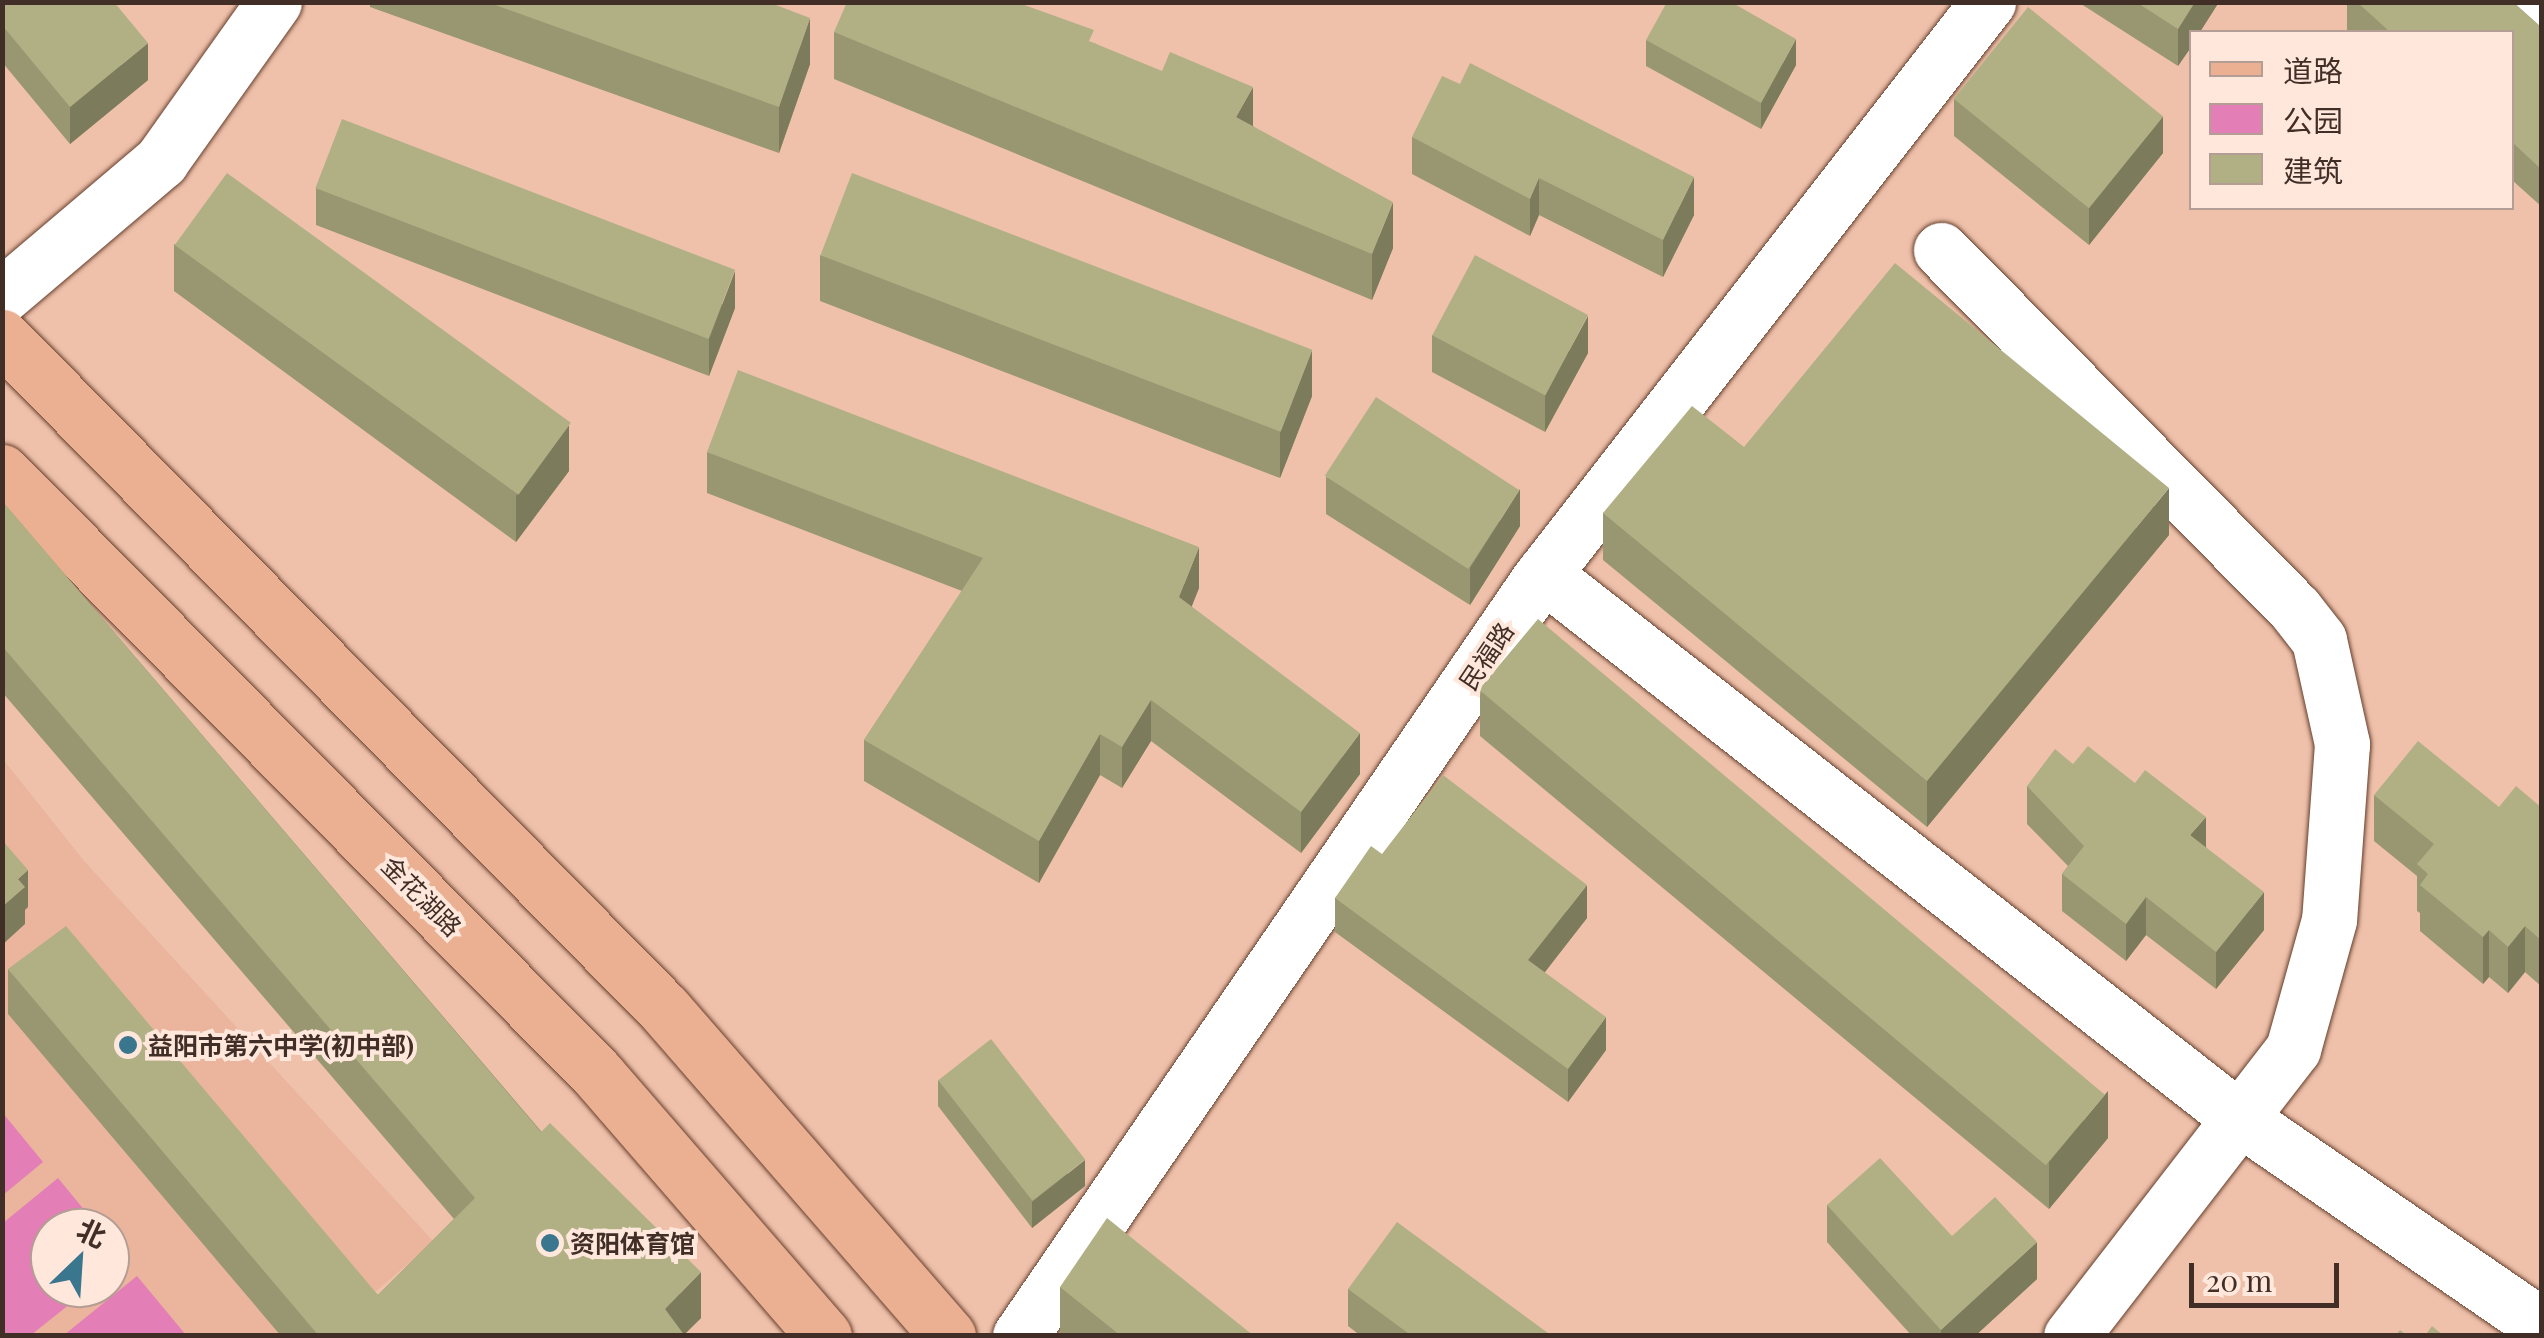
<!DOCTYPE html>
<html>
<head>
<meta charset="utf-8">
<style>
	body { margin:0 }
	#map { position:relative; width:2544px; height:1338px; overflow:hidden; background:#efc1ab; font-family:"Playfair Display","Noto Sans SC",serif }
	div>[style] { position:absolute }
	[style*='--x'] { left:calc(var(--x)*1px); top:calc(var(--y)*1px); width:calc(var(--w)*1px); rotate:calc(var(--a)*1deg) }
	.built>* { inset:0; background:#eab59c }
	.green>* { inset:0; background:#e47eb6 }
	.roads { filter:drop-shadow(0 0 2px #653f2c) drop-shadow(0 0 2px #653f2c) }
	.minor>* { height:55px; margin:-27.5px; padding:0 27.5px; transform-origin:27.5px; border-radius:27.5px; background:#fff }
	.major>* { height:55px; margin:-27.5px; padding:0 27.5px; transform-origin:27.5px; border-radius:27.5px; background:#ebb091 }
	.wall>* { inset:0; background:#989772 }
	.shaded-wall>* { inset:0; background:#7c7b5c }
	.building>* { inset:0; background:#b1b084; transform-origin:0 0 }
	.dots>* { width:28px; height:28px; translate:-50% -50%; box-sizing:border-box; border:5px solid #ffe7dc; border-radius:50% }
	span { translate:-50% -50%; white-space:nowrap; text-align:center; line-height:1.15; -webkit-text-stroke:8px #ffe7dc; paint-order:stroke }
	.street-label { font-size:25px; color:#412f27 }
	.poi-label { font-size:25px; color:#412f27; font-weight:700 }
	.left { translate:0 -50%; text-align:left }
	.frame { position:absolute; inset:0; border:5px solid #412f27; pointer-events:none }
	.legend { position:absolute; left:2189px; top:30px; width:325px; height:180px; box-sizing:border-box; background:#ffe7dc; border:2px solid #b39d94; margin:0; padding:12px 18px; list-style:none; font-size:30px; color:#412f27 }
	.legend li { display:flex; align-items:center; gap:20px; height:50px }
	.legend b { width:50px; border:2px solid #b39d94 }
	.north { position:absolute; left:30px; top:1208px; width:100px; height:100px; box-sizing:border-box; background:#ffe7dc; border:2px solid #b39d94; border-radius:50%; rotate:25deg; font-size:28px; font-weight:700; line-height:40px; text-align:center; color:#412f27 }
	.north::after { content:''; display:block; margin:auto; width:35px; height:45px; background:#3b768f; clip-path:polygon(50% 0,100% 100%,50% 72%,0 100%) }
	.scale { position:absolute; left:2189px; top:1263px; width:150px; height:45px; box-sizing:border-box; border:5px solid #412f27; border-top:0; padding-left:12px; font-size:30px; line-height:35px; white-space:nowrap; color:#412f27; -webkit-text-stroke:8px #ffe7dc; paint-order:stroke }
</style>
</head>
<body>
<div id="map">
	<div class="built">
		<div style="clip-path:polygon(evenodd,2px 758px,85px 862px,434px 1242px,324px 1335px,3px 1335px,2px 758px,50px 1228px,110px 1228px,110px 1288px,50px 1288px,50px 1228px)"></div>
	</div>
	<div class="green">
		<div style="clip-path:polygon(2px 1112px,43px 1162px,3px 1195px,2px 1195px)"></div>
		<div style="clip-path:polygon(58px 1178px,99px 1228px,50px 1228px,50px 1288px,90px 1288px,31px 1335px,3px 1335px,3px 1223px)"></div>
		<div style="clip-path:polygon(137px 1276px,186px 1335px,64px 1335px)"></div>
	</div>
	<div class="roads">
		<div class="minor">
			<div style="--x:2525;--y:2;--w:21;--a:35"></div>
			<div style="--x:1941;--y:250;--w:504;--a:45.4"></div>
			<div style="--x:2295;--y:609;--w:39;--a:52"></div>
			<div style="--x:2319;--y:640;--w:107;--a:77.5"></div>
			<div style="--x:2342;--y:744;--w:176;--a:94.2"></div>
			<div style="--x:2329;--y:920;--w:134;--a:105.6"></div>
			<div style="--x:2293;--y:1049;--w:363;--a:127.7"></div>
			<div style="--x:2;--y:296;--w:209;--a:-40.3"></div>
			<div style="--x:161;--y:161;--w:195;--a:-54.6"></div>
			<div style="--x:1543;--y:574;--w:878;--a:38.02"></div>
			<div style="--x:2235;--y:1115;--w:373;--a:34.5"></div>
			<div style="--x:1020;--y:1336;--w:914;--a:-55.56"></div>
			<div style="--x:1537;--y:582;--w:735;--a:-52.13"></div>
		</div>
		<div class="major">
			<div style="--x:2;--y:337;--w:943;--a:45.43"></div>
			<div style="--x:664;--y:1009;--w:433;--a:49"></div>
			<div style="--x:2;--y:472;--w:848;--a:45.33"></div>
			<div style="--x:598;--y:1075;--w:345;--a:49.1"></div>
		</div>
	</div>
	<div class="wall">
		<div style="clip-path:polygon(2px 2px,148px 80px,70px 144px,2px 62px)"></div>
		<div style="clip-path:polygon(370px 2px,768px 2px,810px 64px,779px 153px,370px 7px)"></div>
		<div style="clip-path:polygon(2078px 2px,2219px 2px,2178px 66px)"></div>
		<div style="clip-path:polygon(2347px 2px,2513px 2px,2542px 28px,2542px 207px,2512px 180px,2512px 32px,2349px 32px,2347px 31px)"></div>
		<div style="clip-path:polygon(834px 32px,1094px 43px,1253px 126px,1393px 248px,1372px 300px,834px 79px)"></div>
		<div style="clip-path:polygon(1646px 40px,1796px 65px,1761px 129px,1646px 66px)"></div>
		<div style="clip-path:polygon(1954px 99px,2163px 153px,2089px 245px,1954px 136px)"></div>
		<div style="clip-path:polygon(1412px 137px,1694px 215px,1663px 277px,1539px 215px,1530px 236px,1412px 174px)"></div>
		<div style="clip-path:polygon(316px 188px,735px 308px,709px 376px,316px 225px)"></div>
		<div style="clip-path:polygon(174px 244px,569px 471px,516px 542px,174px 291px)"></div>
		<div style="clip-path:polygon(820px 255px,1312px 396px,1280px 478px,820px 301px)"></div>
		<div style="clip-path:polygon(1432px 335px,1588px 353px,1545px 432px,1432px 372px)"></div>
		<div style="clip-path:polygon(1744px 447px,2169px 535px,1927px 827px,1603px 560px,1603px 513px)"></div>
		<div style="clip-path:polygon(707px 452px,1199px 588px,1191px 607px,1360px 774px,1301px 853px,1151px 741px,1122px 788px,1100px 775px,1039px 883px,864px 781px,864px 740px,962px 591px,707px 493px)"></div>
		<div style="clip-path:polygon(1326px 477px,1520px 526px,1470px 605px,1326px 514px)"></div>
		<div style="clip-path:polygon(2px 501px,701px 1318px,684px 1334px,685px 1336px,281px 1336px,8px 1014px,8px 969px,378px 1295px,454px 1219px,2px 692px)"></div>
		<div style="clip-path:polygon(1480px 690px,2108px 1138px,2049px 1209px,1480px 736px)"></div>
		<div style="clip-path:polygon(2073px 764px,2206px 847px,2264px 930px,2216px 989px,2146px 935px,2126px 961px,2062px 911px,2062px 874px,2068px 866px,2027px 824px,2027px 786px)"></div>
		<div style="clip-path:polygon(2374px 795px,2499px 807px,2542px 808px,2542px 987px,2525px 972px,2508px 993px,2489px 977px,2483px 984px,2420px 931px,2420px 913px,2417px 911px,2417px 876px,2374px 841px)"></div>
		<div style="clip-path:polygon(1382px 854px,1587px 918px,1544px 972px,1606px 1050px,1568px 1102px,1335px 932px,1335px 898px)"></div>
		<div style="clip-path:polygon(938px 1080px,1085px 1186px,1032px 1228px,938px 1106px)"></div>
		<div style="clip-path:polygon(1827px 1205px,1952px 1236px,2037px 1279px,1975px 1336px,1912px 1336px,1827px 1242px)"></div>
		<div style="clip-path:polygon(1060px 1287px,1254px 1336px,1063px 1336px,1060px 1333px)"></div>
		<div style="clip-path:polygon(1348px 1289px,1552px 1336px,1361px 1336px,1348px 1326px)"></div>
	</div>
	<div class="shaded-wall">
		<div style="clip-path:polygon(2195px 2px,2219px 2px,2200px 32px,2192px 32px,2192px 46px,2178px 66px,2178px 29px)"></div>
		<div style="clip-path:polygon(810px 18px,810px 64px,779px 153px,779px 107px)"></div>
		<div style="clip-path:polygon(1796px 39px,1796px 65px,1761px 129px,1761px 103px)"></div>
		<div style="clip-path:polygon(148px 43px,148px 80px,70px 144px,70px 107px)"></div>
		<div style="clip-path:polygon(1253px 87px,1253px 133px,1236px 117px)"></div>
		<div style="clip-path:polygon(2163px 116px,2163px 153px,2089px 245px,2089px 207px)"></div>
		<div style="clip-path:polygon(1694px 177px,1694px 215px,1663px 277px,1663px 240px)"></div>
		<div style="clip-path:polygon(1539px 178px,1539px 215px,1530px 236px,1530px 199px)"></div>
		<div style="clip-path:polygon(1393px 202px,1393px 248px,1372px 300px,1372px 254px)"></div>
		<div style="clip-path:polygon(735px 271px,735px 308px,709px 376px,709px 339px)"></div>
		<div style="clip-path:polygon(1588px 316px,1588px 353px,1545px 432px,1545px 395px)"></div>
		<div style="clip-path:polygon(1312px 350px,1312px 396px,1280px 478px,1280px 432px)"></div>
		<div style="clip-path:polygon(569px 425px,569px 471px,516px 542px,516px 496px)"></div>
		<div style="clip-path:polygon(2169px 488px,2169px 535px,1927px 827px,1927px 781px)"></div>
		<div style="clip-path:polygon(1520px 489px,1520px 526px,1470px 605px,1470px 568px)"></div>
		<div style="clip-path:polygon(1199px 547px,1199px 588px,1179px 639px,1179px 597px)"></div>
		<div style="clip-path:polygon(1151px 700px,1151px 741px,1122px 788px,1122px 747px)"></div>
		<div style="clip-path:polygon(1360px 733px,1360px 774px,1301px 853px,1301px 812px)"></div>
		<div style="clip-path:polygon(1100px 734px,1100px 775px,1039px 883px,1039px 841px)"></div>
		<div style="clip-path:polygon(2206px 817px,2206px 854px,2190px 835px)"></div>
		<div style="clip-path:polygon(28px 870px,28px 907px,25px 910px,25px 924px,2px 945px,2px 907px,18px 879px)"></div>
		<div style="clip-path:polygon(1587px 885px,1587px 918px,1528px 994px,1528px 960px)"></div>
		<div style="clip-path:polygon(2264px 892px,2264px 930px,2216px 989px,2216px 952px)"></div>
		<div style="clip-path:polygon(2146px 897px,2146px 935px,2126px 961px,2126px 924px)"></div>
		<div style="clip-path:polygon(2525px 926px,2525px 972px,2508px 993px,2508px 947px)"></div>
		<div style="clip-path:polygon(2489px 930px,2489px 977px,2483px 984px,2483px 937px)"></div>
		<div style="clip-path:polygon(1606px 1017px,1606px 1050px,1568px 1102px,1568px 1069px)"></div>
		<div style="clip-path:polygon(2108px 1091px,2108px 1138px,2049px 1209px,2049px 1162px)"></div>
		<div style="clip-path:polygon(1085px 1160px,1085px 1186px,1032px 1228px,1032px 1202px)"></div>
		<div style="clip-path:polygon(2037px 1242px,2037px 1279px,1975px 1336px,1941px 1336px,1941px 1330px)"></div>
		<div style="clip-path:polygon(701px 1272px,701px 1318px,683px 1336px,665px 1309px)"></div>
	</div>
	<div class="building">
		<div style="clip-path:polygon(2px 2px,114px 2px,148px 43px,70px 107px,2px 25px)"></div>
		<div style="clip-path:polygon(487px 2px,768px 2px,810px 18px,779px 107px)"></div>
		<div style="clip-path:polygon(847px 2px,1016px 2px,1094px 30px,1089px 41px,1162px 71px,1170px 52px,1253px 87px,1236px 117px,1393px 202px,1372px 254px,834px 32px)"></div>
		<div style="clip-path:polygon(1667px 2px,1731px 2px,1796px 39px,1761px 103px,1646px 40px)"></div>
		<div style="clip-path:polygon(2136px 2px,2195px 2px,2178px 29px)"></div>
		<div style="clip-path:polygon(2357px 2px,2513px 2px,2542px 28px,2542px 170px,2512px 142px,2512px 32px,2390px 32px)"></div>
		<div style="left:2028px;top:7px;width:174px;height:118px;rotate:39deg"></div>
		<div style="clip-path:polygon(1470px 63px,1694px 177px,1663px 240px,1539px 178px,1530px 199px,1412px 137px,1442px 76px,1460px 84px)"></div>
		<div style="left:342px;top:119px;width:421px;height:74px;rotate:21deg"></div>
		<div style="left:227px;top:173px;width:425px;height:89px;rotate:36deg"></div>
		<div style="left:852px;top:173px;width:493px;height:88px;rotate:21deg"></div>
		<div style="left:1475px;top:255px;width:128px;height:91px;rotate:28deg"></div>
		<div style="clip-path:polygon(1895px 263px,2169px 488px,1927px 781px,1603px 513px,1692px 406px,1744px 447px)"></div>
		<div style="clip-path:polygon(738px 370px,1199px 547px,1179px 597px,1360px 733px,1301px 812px,1151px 700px,1122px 747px,1100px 734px,1039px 841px,864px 740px,983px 558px,707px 452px)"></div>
		<div style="left:1376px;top:397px;width:171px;height:94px;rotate:33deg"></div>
		<div style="clip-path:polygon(2px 501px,541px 1132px,550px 1123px,701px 1272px,665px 1309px,685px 1336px,319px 1336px,8px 969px,66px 926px,378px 1295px,475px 1198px,2px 646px)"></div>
		<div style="left:1538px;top:619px;width:740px;height:92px;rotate:40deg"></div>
		<div style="clip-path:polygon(2418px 741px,2499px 807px,2516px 786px,2542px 808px,2542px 844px,2540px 846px,2542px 847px,2542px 941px,2525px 926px,2508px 947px,2489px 930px,2483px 937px,2420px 885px,2428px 874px,2417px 864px,2434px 844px,2374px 795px)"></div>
		<div style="clip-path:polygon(2088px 746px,2135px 783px,2145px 770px,2206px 817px,2190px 835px,2264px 892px,2216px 952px,2146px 897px,2126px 924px,2062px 874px,2084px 846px,2027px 786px,2055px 749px,2073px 764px)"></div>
		<div style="clip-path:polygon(1443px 775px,1587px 885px,1528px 960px,1606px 1017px,1568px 1069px,1335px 898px,1371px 846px,1382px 854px)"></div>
		<div style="clip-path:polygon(2px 840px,28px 870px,18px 879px,25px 887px,2px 907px)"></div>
		<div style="left:991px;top:1039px;width:153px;height:67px;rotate:52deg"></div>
		<div style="clip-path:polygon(1880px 1158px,1952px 1236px,1995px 1197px,2037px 1242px,1941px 1330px,1827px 1205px)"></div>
		<div style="clip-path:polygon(1107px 1218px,1254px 1336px,1121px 1336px,1060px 1287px)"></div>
		<div style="clip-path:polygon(1397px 1222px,1552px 1336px,1412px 1336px,1348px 1289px)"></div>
		<div style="clip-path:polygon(2432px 1326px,2444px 1336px,2425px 1336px)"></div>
		<div style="clip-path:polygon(2400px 1330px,2408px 1336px,2395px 1336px)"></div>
	</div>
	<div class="dots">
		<div style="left:128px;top:1045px;background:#3b768f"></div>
		<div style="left:550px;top:1243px;background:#3b768f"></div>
	</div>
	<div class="street-label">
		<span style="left:1486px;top:656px;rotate:-56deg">民福路</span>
		<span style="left:422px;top:896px;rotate:45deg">金花湖路</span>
	</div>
	<div class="poi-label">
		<span class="left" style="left:148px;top:1045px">益阳市第六中学(初中部)</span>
		<span class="left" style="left:570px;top:1243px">资阳体育馆</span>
	</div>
	<div class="frame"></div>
	<ul class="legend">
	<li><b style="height:12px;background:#ebb091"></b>道路</li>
	<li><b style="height:28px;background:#e47eb6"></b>公园</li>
	<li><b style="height:28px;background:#b1b084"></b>建筑</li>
	</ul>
	<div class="north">北</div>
	<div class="scale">20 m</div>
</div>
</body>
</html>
